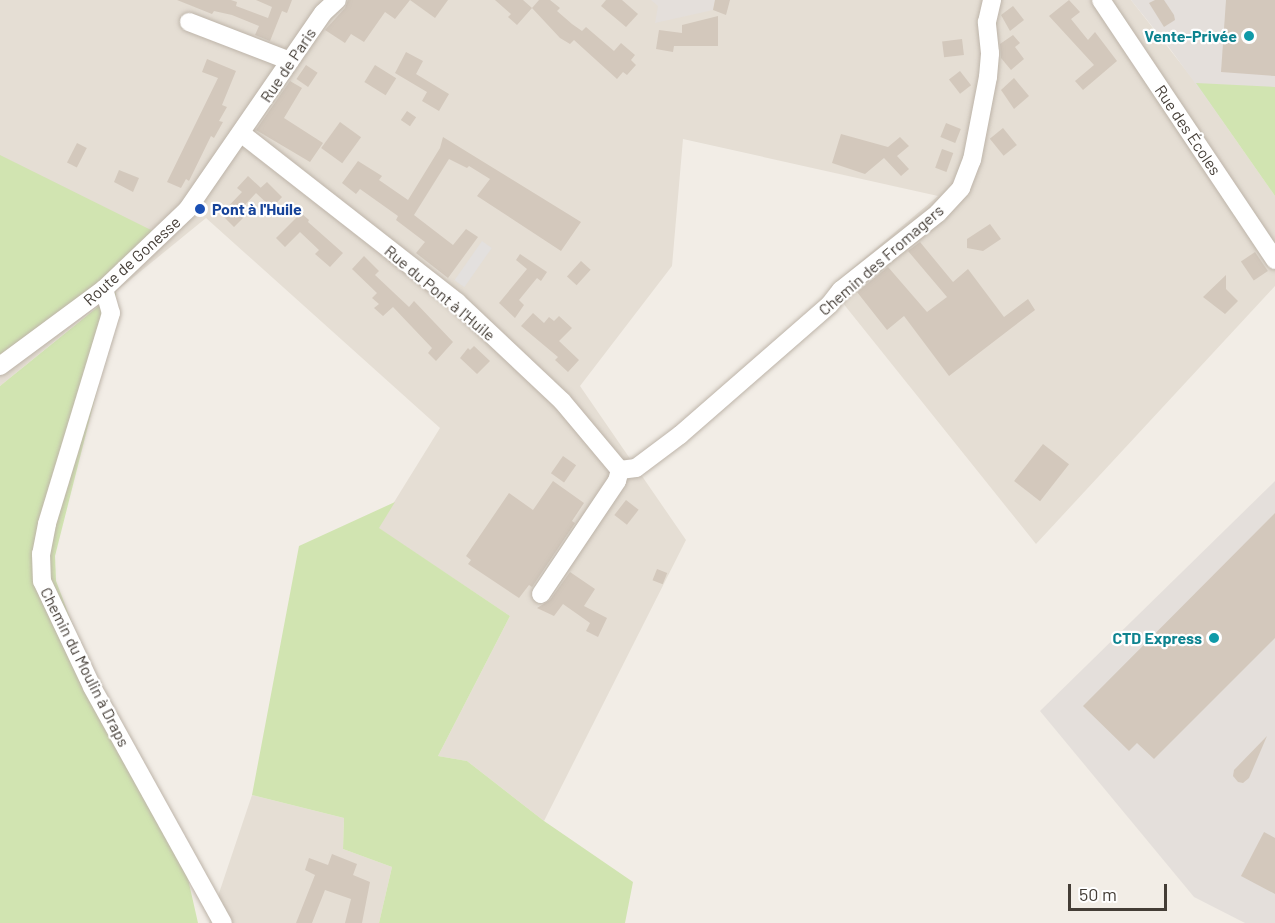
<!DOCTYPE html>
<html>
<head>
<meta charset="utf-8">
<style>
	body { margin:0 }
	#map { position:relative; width:1275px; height:923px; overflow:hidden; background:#f2ede6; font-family:Barlow,sans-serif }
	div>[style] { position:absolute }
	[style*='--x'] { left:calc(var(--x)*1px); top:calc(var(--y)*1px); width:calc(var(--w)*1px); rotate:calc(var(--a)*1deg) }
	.residential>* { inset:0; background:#e5ded4 }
	.industrial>* { inset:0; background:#e4dfdb }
	.green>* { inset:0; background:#d1e4b1 }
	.parking>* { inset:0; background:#e3e0de; transform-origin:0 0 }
	.building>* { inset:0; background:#d3c8bc; transform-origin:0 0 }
	.roads { filter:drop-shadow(0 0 2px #bdb4a9) drop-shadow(0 0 2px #bdb4a9) }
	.minor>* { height:18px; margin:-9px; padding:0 9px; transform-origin:9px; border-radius:9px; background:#fff }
	.dots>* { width:16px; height:16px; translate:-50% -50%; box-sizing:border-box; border:3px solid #fff; border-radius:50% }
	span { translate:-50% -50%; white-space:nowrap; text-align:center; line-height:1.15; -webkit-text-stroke:4.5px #fff; paint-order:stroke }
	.culture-label { font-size:16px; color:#0d838f; font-weight:700 }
	.right { translate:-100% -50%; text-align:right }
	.street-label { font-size:16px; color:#443d36 }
	.transit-label { font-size:16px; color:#164399; font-weight:700 }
	.left { translate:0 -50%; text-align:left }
	.scale { position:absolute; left:1068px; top:884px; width:99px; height:27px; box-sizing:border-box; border:3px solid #443d36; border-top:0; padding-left:8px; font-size:18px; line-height:21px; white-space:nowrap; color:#443d36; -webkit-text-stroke:4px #fff; paint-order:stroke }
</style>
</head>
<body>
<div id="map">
	<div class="residential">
		<div style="clip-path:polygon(0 0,1131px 0,1196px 83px,1275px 196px,1275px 286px,1036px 544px,830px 287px,938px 196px,683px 139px,672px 266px,580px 386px,686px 540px,544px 821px,467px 761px,438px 756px,510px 616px,378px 528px,440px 428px,206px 218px,0 386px)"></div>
		<div style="clip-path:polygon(252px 795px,344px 818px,343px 849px,392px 867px,379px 923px,209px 923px)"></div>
	</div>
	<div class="industrial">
		<div style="clip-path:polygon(651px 0,715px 0,713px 10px,655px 23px,658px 6px)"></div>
		<div style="clip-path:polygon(1131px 0,1275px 0,1275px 193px,1168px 46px)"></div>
		<div style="clip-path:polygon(1275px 481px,1275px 923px,1245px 923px,1194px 897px,1040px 711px)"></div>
	</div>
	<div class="green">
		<div style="clip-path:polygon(1196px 83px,1275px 87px,1275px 196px)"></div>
		<div style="clip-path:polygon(0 155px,153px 231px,102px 282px,0 355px)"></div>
		<div style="clip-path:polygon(116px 292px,116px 315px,55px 556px,56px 581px,117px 741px,186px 870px,198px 923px,0 923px,0 386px)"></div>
		<div style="clip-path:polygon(395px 502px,379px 528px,510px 616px,438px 756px,467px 761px,544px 821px,633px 882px,625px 923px,379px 923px,392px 867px,343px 849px,344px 818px,252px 795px,299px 546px)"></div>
	</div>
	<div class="parking">
		<div style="left:482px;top:241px;width:12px;height:48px;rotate:35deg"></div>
	</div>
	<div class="building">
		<div style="clip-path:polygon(177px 0,231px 0,237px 2px,236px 6px,268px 18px,272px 7px,256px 0,292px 0,287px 13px,282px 11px,270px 41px,255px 35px,259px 26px,232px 15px,214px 11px,212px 14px)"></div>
		<div style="clip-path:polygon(348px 0,410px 0,395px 19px,385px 12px,364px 42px,351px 34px,345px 43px,325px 30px,345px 8px)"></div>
		<div style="clip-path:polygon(410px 0,448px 0,435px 18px)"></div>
		<div style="clip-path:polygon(495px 0,523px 0,532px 8px,539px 0,550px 0,560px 8px,557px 11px,572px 24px,582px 31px,586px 27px,614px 51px,621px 43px,635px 55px,631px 60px,636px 65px,627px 75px,623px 72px,617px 79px,574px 40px,570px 44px,560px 38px,532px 8px,517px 25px,508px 17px,511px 14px)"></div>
		<div style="clip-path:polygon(606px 0,622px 0,638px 14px,626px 27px,601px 6px)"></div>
		<div style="clip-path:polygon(715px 0,730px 0,726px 15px,713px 10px)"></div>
		<div style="clip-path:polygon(1069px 0,1080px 12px,1071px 19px,1088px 40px,1095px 32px,1117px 61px,1083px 90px,1075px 81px,1094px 65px,1049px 16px)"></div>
		<div style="clip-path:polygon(1155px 0,1164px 0,1174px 15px,1175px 20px,1164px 27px,1149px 3px)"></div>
		<div style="clip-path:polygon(1226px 0,1275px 0,1275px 76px,1221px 72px)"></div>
		<div style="clip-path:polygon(1013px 6px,1024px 20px,1010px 31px,1001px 15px)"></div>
		<div style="clip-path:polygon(718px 16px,718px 46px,674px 46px,673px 52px,656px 49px,659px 30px,682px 33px,682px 25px)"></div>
		<div style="clip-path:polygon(1013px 35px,1020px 43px,1015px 47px,1024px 59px,1011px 70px,1001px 58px,1000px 44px)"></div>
		<div style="left:962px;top:39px;width:16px;height:20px;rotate:83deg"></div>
		<div style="clip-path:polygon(406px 52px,423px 61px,416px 74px,449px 94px,439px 111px,422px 101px,427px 92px,395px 73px)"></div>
		<div style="clip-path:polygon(207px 59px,236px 71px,222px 105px,227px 107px,219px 121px,223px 122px,214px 138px,211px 136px,189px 181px,186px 179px,181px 188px,167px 182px,218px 78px,202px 72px)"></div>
		<div style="left:306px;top:65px;width:14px;height:17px;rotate:34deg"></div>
		<div style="left:375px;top:65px;width:25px;height:20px;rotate:32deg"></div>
		<div style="left:960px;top:71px;width:18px;height:14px;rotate:52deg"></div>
		<div style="clip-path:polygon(1014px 78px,1029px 96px,1014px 109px,1001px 90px)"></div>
		<div style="clip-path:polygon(290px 81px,302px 88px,284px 118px,323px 143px,310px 162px,256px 130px)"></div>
		<div style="left:407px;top:111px;width:11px;height:11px;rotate:34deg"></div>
		<div style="left:340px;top:122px;width:26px;height:32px;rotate:36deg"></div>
		<div style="left:946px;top:123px;width:16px;height:15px;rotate:22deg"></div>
		<div style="left:1003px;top:128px;width:22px;height:17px;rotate:51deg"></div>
		<div style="clip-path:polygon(841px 134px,888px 147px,900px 137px,909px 146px,897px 156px,909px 169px,901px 176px,884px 158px,865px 174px,832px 163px)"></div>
		<div style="clip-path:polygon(443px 137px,581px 222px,561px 251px,477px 196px,490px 179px,469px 166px,467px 168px,449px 159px,414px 215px,453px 245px,466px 229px,478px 237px,448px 278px,416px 253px,425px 242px,396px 220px,398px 216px,360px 189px,356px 194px,342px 183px,358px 161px,382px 176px,379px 180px,408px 200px,440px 148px)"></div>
		<div style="left:77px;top:143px;width:11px;height:22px;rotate:27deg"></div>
		<div style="left:942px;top:149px;width:12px;height:20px;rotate:20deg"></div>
		<div style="clip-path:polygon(119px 170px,139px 178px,133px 192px,114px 182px)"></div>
		<div style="clip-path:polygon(248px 176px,261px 188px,256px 192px,267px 182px,282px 197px,272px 208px,256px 193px,242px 208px,247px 214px,234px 227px,221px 214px,242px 192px,237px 188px)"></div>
		<div style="clip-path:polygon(301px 213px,309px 220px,308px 222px,343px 253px,330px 267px,315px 254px,319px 250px,300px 232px,285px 247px,276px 238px)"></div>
		<div style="clip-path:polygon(990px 224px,1001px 239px,983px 251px,967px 248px,967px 239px)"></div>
		<div style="clip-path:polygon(920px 242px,953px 282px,968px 269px,1004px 317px,1028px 299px,1035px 310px,949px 376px,904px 316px,887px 330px,857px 292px,888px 267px,927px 312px,947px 297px,908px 251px)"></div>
		<div style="left:1255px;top:252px;width:23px;height:17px;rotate:56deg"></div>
		<div style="clip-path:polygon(520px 254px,547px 272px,541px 281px,537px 278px,519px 300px,524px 305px,515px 318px,499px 303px,527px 269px,516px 260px)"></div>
		<div style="clip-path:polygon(364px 256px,379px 271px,375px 275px,409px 307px,414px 301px,453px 342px,436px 361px,428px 353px,432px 348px,393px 307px,383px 316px,374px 308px,379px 304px,372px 298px,377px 293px,352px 269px)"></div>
		<div style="left:581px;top:261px;width:13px;height:21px;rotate:42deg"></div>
		<div style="clip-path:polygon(1226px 275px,1226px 289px,1238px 301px,1225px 314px,1203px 297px)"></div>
		<div style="clip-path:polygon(533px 313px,544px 323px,549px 317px,554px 321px,559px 316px,572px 328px,559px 341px,579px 360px,568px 372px,555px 360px,558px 357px,521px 326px)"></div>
		<div style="clip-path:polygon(474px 346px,490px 361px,477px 374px,460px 358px,468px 348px,470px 350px)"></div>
		<div style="left:1043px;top:444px;width:33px;height:47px;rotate:38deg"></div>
		<div style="left:563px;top:456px;width:16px;height:21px;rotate:35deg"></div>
		<div style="clip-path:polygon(553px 481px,584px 503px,572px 521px,575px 523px,532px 587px,529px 585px,519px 598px,468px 564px,471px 560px,466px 556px,509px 493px,533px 510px)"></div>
		<div style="left:626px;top:500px;width:16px;height:19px;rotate:38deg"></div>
		<div style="clip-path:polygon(1275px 513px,1275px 638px,1154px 759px,1137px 743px,1129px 751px,1083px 706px)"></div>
		<div style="left:657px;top:569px;width:11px;height:12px;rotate:22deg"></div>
		<div style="clip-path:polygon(570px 572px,595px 589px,584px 606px,607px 618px,598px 637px,586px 631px,590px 623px,563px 604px,554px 616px,537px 608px,550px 600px)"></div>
		<div style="clip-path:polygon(1267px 736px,1249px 778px,1243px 783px,1238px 782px,1233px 776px,1234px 770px)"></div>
		<div style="clip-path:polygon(1264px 832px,1275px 838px,1275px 894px,1241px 876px)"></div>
		<div style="clip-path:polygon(332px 854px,357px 864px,353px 875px,370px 882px,362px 923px,345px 923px,351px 899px,325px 890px,312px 923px,296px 923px,315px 875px,305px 870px,309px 858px,328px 865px)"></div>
	</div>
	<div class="roads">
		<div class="minor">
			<div style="--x:1101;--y:0;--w:313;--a:56.2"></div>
			<div style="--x:189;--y:22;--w:108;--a:21.1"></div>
			<div style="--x:242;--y:134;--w:273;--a:38"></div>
			<div style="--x:457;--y:302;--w:144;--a:43.3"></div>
			<div style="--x:562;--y:401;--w:90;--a:50"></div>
			<div style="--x:104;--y:289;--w:25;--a:74"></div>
			<div style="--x:111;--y:313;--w:220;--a:106.9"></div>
			<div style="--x:47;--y:524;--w:31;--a:101"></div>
			<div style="--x:41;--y:554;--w:27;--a:88"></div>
			<div style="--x:42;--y:581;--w:117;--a:64.7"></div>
			<div style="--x:92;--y:687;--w:270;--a:61"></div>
			<div style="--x:0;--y:366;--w:129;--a:-36.5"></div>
			<div style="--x:104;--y:289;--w:115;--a:-43.6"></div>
			<div style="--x:187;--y:210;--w:239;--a:-55.4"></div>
			<div style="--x:323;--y:13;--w:19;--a:-43"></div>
			<div style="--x:620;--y:470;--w:16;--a:-7"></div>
			<div style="--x:636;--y:468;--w:55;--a:-36.9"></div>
			<div style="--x:680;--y:435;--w:199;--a:-41.1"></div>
			<div style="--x:830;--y:304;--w:18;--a:-52"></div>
			<div style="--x:841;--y:290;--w:124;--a:-38.4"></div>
			<div style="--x:938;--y:213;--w:34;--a:-47"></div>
			<div style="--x:961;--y:188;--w:30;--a:-69"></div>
			<div style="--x:972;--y:160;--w:85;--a:-79.1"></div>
			<div style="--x:988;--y:77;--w:24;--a:-85"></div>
			<div style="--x:990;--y:53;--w:31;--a:-96"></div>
			<div style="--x:987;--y:22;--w:23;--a:-77"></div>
			<div style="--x:541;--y:594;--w:136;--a:-56.1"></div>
			<div style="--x:617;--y:481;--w:11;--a:-75"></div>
		</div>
	</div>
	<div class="dots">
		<div style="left:1249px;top:36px;background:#0f9aa8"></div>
		<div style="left:200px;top:209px;background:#1a4fb4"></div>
		<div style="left:1214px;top:638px;background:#0f9aa8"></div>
	</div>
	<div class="culture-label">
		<span class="right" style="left:1237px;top:36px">Vente-Privée</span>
		<span class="right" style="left:1202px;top:638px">CTD Express</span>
	</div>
	<div class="street-label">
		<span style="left:288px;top:65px;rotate:-56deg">Rue de Paris</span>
		<span style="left:1188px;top:130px;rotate:56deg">Rue des Écoles</span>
		<span style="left:881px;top:260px;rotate:-41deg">Chemin des Fromagers</span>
		<span style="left:132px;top:261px;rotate:-42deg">Route de Gonesse</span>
		<span style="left:440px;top:293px;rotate:40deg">Rue du Pont à l'Huile</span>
		<span style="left:85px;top:667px;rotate:63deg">Chemin du Moulin à Draps</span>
	</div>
	<div class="transit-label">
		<span class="left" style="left:212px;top:209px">Pont à l'Huile</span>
	</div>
	<div class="scale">50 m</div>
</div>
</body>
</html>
